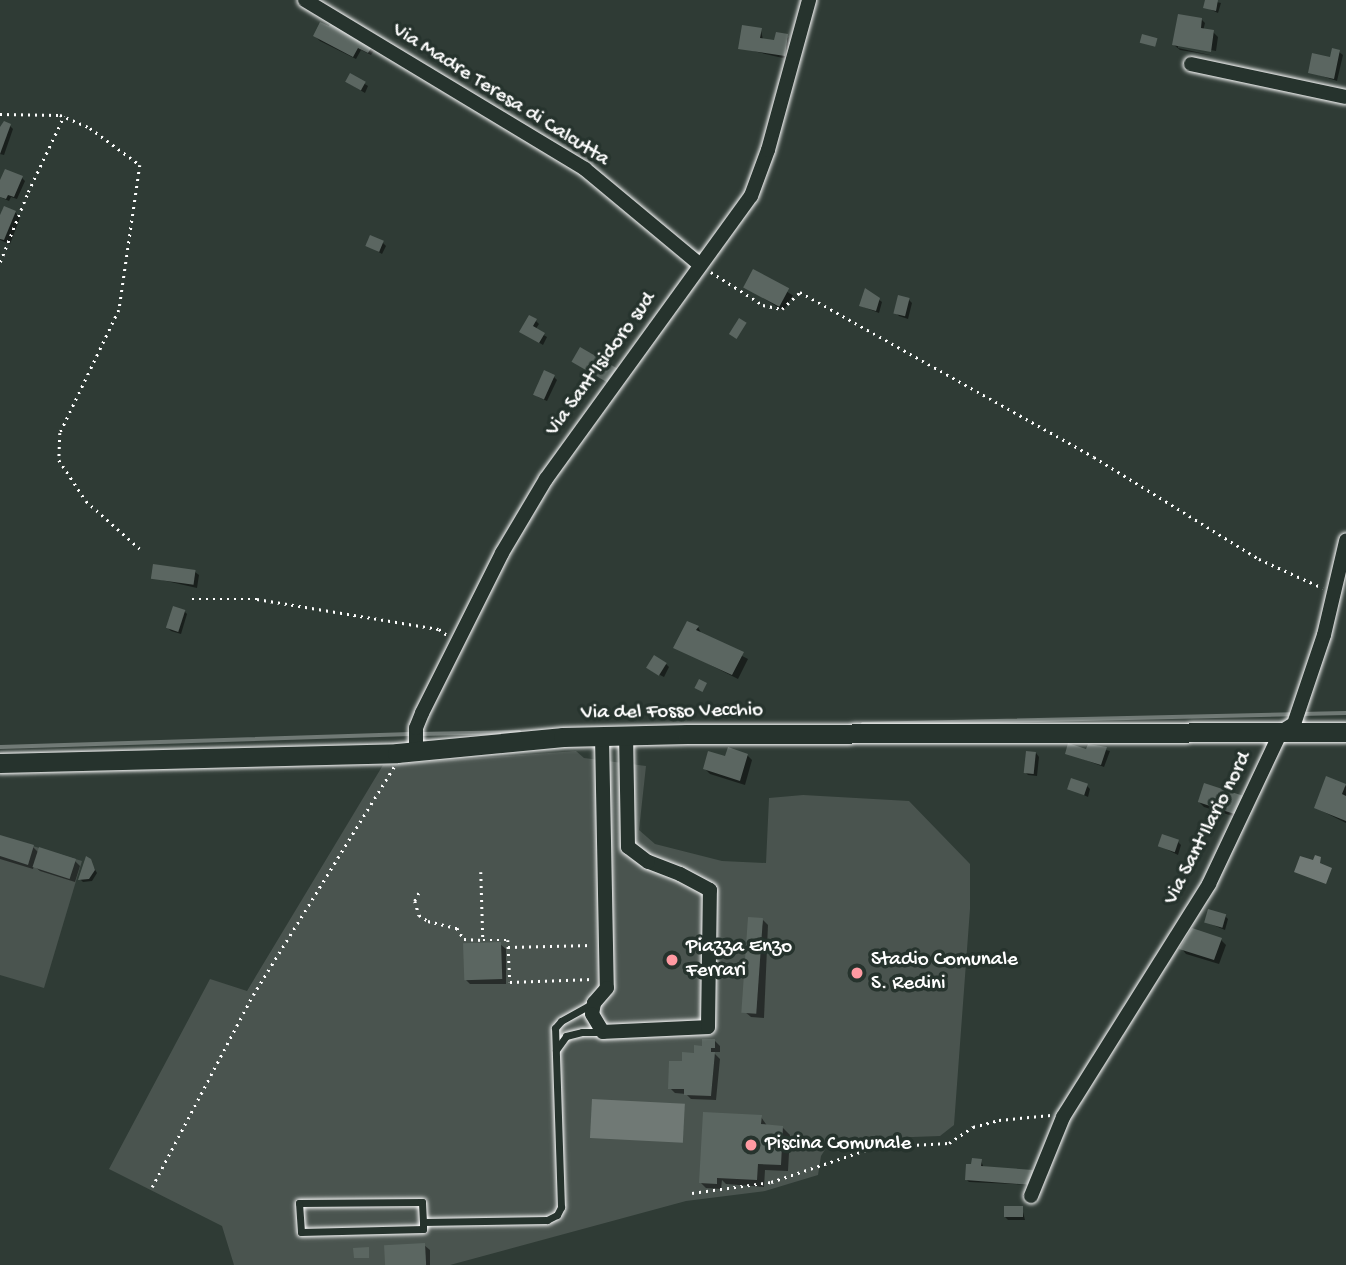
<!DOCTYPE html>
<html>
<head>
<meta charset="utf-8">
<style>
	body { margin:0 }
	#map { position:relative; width:1346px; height:1265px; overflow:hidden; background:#2f3b35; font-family:"Gochi Hand",sans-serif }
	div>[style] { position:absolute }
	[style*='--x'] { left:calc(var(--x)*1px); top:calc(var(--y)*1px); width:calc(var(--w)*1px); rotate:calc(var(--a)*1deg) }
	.green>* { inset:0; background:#4a544f }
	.water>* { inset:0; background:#707975; transform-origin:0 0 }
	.shadow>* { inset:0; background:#0007; transform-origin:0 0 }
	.stream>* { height:3.5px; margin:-1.75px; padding:0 1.75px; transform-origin:1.75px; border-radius:1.75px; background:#707975 }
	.building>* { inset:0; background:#5b6661; transform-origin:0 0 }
	.path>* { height:2.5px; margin-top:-1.25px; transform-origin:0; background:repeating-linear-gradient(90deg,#fff 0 2px,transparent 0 7px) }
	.roads { filter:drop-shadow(0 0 2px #fff) drop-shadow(0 0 2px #fff) }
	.lane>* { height:7px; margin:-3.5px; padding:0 3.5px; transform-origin:3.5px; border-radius:3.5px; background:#26332d }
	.street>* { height:14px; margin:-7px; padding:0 7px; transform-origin:7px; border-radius:7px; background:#26332d }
	.secondary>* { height:19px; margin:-9.5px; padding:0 9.5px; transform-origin:9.5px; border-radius:9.5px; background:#26332d }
	.dots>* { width:19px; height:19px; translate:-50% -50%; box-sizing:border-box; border:4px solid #26332d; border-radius:50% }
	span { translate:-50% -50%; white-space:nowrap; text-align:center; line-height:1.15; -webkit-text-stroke:7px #26332d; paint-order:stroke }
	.street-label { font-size:21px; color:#fff }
	.poi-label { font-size:21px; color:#fff }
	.left { translate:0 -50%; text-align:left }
</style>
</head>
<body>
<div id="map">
	<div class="green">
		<div style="clip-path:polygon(576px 751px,584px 758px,646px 766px,639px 830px,655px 844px,722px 861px,766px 863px,769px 798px,803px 795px,909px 801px,970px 864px,970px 909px,954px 1125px,940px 1136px,831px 1140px,821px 1156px,818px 1175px,765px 1191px,686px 1201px,450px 1265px,234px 1265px,222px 1226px,109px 1169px,210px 979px,247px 991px,383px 765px)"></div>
		<div style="clip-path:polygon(0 836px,82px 861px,44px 988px,0 975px)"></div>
	</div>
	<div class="water">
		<div style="clip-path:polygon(1315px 855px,1321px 857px,1320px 863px,1332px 868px,1326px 884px,1294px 872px,1300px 856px,1313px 860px)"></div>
		<div style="left:592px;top:1099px;width:93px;height:39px;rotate:3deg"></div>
	</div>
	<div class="shadow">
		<div style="clip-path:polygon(1207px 0,1221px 3px,1218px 13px,1205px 7px)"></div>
		<div style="clip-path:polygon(1202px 20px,1205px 23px,1203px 31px,1213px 32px,1218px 37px,1216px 51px,1178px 44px,1178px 48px,1215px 56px,1180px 50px,1174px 45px)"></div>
		<div style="clip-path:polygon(320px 24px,375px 49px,371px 55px,361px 50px,356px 59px,320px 41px,315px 36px)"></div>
		<div style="clip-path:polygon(761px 30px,763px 40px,780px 43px,789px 37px,787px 59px,740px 48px)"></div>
		<div style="clip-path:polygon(1339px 52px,1343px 55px,1337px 81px,1310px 72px)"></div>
		<div style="clip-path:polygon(350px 75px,368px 86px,365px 93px,350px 84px)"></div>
		<div style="clip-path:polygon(10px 126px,13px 129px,4px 155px,0 154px,0 129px)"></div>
		<div style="clip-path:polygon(22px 178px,25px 181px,17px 199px,11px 197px,9px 201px,0 197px,0 185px)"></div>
		<div style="clip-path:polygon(15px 212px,20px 218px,10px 244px,0 240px,0 218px)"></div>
		<div style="clip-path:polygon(383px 243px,386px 246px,382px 254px,367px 245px)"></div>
		<div style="left:754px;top:271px;width:46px;height:18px;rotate:32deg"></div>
		<div style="clip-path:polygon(866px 290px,882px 302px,879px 313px,861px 306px)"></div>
		<div style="clip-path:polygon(909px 300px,912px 303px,908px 319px,899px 316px,896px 313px)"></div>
		<div style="clip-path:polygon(536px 321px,539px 324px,535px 330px,547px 337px,543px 345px,525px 334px)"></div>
		<div style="clip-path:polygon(554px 377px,557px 380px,547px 401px,538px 397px,535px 394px)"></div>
		<div style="clip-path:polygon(195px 572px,199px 575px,197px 588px,153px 578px)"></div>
		<div style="clip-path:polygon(184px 611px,187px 614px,181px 634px,171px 631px,168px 628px)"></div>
		<div style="clip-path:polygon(698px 627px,702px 635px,748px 659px,738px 679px,675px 647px)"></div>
		<div style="clip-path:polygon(666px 664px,669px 667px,664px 677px,652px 671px)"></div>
		<div style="clip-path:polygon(1089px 746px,1110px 751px,1104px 767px,1067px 753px,1087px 751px)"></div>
		<div style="clip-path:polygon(1036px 753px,1039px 757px,1037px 776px,1028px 775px,1025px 772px)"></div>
		<div style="clip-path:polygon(747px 755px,752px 760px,745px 785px,710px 774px,705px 769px,726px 759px)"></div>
		<div style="clip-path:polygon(1087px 786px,1090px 789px,1088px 797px,1069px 788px)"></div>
		<div style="clip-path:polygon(1345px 786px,1346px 787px,1346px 823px,1316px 808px)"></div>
		<div style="clip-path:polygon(1199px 802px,1251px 803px,1242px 819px,1204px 807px)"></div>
		<div style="clip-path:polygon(0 836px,33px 847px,39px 853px,75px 861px,80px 866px,75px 882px,40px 871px,34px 866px,33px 869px,0 859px)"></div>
		<div style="clip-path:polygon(1178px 842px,1181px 845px,1178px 855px,1160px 846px)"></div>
		<div style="clip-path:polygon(90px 861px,97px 873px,92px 881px,83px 882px,80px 879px)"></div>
		<div style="clip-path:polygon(1225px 916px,1228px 919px,1225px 930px,1206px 922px)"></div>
		<div style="clip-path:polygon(763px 920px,768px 925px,764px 1018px,751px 1017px,745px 1012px)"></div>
		<div style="clip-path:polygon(1221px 940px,1226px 945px,1219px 964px,1186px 954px,1182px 949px)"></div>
		<div style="clip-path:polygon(500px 944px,506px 949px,506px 984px,470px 984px,465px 979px)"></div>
		<div style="clip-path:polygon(715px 1041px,720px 1046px,720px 1052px,713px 1052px,720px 1059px,716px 1100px,691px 1099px,686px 1094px,675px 1093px,670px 1088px,683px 1063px)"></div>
		<div style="clip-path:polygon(761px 1117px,768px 1127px,782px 1127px,790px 1135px,788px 1171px,765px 1170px,764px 1187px,726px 1184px,722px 1180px,721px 1189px,706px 1188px,701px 1183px)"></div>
		<div style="clip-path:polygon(981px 1161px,984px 1168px,1032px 1172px,1032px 1185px,969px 1182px,966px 1179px)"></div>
		<div style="clip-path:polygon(1022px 1208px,1025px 1220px,1008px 1220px,1005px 1217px)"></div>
		<div style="clip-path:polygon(424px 1245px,430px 1250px,430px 1265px,386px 1265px)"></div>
	</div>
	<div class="stream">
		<div style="--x:1300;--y:714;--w:46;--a:-1.2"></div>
		<div style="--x:863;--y:724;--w:429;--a:-1.3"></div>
		<div style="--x:418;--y:734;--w:101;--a:-1.1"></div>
		<div style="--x:0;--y:747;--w:411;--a:-1.8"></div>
	</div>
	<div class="building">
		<div style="clip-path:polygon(1205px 0,1218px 0,1216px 11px,1203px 8px)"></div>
		<div style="clip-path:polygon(1178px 14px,1202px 18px,1201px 28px,1214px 30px,1211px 52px,1172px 45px)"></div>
		<div style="clip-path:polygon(320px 22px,329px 26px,331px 22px,373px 45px,368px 53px,358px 48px,353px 57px,313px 36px)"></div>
		<div style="clip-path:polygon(742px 25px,762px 28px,760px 38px,774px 40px,776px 32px,788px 34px,785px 56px,738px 49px)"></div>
		<div style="left:1142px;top:34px;width:16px;height:9px;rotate:15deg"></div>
		<div style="clip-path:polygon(1332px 48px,1340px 50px,1334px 79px,1308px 73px,1312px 53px,1330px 57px)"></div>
		<div style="left:350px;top:73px;width:18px;height:10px;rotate:29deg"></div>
		<div style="clip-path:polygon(4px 121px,11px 124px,0 154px,0 127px)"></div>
		<div style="clip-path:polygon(5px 169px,23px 176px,14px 197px,8px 195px,6px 199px,0 197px,0 180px)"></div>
		<div style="clip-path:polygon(4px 206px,16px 211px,4px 240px,0 239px,0 215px)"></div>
		<div style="left:370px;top:235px;width:15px;height:12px;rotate:23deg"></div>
		<div style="left:753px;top:269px;width:41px;height:21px;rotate:28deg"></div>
		<div style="clip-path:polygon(865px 288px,880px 298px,876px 311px,859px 306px)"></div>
		<div style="left:898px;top:295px;width:12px;height:19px;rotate:14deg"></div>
		<div style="clip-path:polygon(529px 315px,537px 319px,533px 326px,545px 333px,539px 343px,519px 332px)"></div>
		<div style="left:739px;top:318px;width:9px;height:19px;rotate:32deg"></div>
		<div style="left:580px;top:347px;width:43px;height:17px;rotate:30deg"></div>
		<div style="left:544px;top:370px;width:12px;height:27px;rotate:24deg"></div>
		<div style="left:153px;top:564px;width:43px;height:15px;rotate:8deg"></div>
		<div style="left:173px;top:606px;width:13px;height:23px;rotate:18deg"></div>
		<div style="clip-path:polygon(687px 621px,699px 626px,696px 630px,744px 652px,732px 675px,673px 648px)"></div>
		<div style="left:654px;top:655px;width:15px;height:15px;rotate:32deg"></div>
		<div style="left:699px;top:679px;width:9px;height:10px;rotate:27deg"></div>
		<div style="clip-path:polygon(1068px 743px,1086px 749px,1088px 744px,1107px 747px,1101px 765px,1065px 754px)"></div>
		<div style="clip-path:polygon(728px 747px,748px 754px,740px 781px,703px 769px,708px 751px,725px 756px)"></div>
		<div style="left:1026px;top:751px;width:10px;height:22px;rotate:6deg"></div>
		<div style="clip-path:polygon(1326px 776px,1346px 784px,1342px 794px,1346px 796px,1346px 821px,1314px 808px)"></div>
		<div style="left:1071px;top:778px;width:18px;height:12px;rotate:19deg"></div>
		<div style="left:1204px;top:783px;width:45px;height:20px;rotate:18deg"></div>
		<div style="left:1162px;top:834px;width:18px;height:13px;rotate:19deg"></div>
		<div style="clip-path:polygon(0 835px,34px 845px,28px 865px,0 856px)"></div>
		<div style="left:39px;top:847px;width:39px;height:21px;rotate:18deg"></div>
		<div style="clip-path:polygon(86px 856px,91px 859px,95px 870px,89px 879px,78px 880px)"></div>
		<div style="left:1208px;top:909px;width:19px;height:14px;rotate:16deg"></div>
		<div style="left:748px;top:917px;width:15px;height:96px;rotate:4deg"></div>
		<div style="clip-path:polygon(1192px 928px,1222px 938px,1214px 960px,1179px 949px)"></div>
		<div style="left:501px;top:942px;width:37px;height:38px;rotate:88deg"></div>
		<div style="clip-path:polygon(702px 1039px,715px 1039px,715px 1048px,711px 1048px,711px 1052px,715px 1052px,711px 1096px,684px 1095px,684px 1089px,668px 1089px,669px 1061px,682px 1061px,682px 1052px,694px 1053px,694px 1045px,702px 1046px)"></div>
		<div style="clip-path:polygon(703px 1112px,762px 1115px,761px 1124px,783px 1126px,781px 1165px,758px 1164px,757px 1180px,717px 1178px,717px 1184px,699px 1183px)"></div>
		<div style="clip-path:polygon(972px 1158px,982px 1159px,981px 1166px,1033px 1170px,1031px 1185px,965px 1180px,966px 1164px,971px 1164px)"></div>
		<div style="left:1004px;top:1206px;width:19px;height:11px"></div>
		<div style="left:425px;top:1243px;width:22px;height:41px;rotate:87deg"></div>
		<div style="clip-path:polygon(369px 1247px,369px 1258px,354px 1258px,353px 1248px)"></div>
	</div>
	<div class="path">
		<div style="--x:0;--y:114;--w:60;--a:1"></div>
		<div style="--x:60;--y:115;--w:33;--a:23"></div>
		<div style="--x:90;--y:128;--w:62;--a:36.5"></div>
		<div style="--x:140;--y:165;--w:147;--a:98.2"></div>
		<div style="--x:119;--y:310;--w:136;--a:115.6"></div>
		<div style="--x:60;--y:433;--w:27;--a:92"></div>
		<div style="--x:59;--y:460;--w:49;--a:56.6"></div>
		<div style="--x:86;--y:501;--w:72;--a:41.6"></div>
		<div style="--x:0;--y:262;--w:75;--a:-68.2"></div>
		<div style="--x:28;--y:192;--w:84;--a:-64.7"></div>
		<div style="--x:711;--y:272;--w:62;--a:32.4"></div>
		<div style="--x:763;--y:305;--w:19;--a:12"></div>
		<div style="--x:782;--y:309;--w:25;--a:-43"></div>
		<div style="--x:800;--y:292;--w:337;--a:29.3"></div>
		<div style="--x:1094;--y:457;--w:194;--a:31.7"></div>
		<div style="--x:1259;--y:559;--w:70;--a:24.4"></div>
		<div style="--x:192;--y:599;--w:65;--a:0"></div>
		<div style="--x:257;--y:599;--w:184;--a:9.4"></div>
		<div style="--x:439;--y:629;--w:10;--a:37"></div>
		<div style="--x:481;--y:872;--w:68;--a:88.3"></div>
		<div style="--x:483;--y:940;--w:25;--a:0"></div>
		<div style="--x:508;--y:940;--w:42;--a:87.3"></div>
		<div style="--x:510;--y:982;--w:83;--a:-2.1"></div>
		<div style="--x:419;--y:893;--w:9;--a:117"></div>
		<div style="--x:415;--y:901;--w:15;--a:74"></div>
		<div style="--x:419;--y:915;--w:11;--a:34"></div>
		<div style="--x:428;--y:921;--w:30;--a:14"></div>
		<div style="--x:457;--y:928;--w:13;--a:58"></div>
		<div style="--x:464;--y:939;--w:19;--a:3"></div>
		<div style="--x:508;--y:947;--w:84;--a:-1.4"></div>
		<div style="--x:152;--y:1187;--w:217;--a:-62.3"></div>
		<div style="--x:253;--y:995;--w:268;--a:-58.3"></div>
		<div style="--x:692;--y:1193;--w:80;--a:-7.9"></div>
		<div style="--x:771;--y:1182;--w:110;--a:-18.6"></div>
		<div style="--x:875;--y:1147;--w:74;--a:-3.1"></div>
		<div style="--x:949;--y:1143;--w:29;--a:-34"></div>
		<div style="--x:973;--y:1127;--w:27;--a:-15"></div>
		<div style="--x:999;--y:1120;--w:52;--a:-5.5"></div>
	</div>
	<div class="roads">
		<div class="lane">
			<div style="--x:556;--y:1050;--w:17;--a:-54"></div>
			<div style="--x:566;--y:1036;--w:16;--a:-14"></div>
			<div style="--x:582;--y:1032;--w:21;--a:0"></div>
			<div style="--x:423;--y:1222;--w:20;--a:-93"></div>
			<div style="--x:422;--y:1202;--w:123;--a:179.5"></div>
			<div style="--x:299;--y:1203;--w:29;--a:86"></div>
			<div style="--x:301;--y:1232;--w:122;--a:-1.4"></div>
			<div style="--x:423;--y:1229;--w:7;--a:-90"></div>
			<div style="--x:423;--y:1222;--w:124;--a:-0.9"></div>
			<div style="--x:547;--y:1220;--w:11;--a:-27"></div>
			<div style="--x:557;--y:1215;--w:9;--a:-63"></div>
			<div style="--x:561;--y:1207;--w:179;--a:-91.9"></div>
			<div style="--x:555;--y:1028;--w:9;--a:-49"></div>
			<div style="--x:561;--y:1021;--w:37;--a:-29"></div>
		</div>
		<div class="street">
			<div style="--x:305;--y:0;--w:327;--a:31.1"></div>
			<div style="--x:585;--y:169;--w:148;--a:39.8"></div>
			<div style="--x:1191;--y:64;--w:158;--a:12"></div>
			<div style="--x:602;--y:737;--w:251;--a:88.9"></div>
			<div style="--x:607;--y:988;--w:20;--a:131"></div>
			<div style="--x:594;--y:1003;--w:11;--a:100"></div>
			<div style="--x:592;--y:1014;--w:21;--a:59"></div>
			<div style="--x:603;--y:1032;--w:105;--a:-2.7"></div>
			<div style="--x:708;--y:1027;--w:137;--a:-89.2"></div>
			<div style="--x:710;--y:890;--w:34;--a:-152"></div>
			<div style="--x:680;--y:874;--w:34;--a:-159"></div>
			<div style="--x:648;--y:862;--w:25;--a:-143"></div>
			<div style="--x:628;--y:847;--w:111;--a:-91"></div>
			<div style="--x:416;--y:751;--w:23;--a:-90"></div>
			<div style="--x:416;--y:728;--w:16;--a:-68"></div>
			<div style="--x:422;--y:713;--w:179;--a:-63.4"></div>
			<div style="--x:502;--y:553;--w:86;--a:-59.3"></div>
			<div style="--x:546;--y:479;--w:349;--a:-54.1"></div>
			<div style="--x:751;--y:196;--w:49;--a:-69.7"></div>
			<div style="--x:768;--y:150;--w:156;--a:-74.7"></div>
			<div style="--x:1031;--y:1196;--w:85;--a:-67.9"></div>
			<div style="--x:1063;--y:1117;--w:275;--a:-57.9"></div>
			<div style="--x:1209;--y:884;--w:168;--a:-64.7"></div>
			<div style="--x:1281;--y:732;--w:15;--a:-32"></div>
			<div style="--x:1294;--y:724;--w:94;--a:-71.4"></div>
			<div style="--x:1324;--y:635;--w:97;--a:-76.8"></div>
		</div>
		<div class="secondary">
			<div style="--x:0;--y:763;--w:397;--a:-1.4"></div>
			<div style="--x:397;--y:753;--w:167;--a:-5.5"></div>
			<div style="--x:563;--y:737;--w:124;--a:-1.4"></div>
			<div style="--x:687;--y:734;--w:659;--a:-0.17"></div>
		</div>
	</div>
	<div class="dots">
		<div style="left:672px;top:960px;background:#ff9aa2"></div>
		<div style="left:857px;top:973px;background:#ff9aa2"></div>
		<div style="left:751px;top:1145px;background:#ff9aa2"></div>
	</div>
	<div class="street-label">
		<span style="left:500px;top:96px;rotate:32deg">Via Madre Teresa di Calcutta</span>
		<span style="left:602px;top:365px;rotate:-54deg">Via Sant'Isidoro sud</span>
		<span style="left:672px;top:713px;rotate:-1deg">Via del Fosso Vecchio</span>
		<span style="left:1209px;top:829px;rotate:-63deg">Via Sant'Ilario nord</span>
	</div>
	<div class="poi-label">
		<span class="left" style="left:686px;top:960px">Piazza Enzo<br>Ferrari</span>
		<span class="left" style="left:871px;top:973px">Stadio Comunale<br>S. Redini</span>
		<span class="left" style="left:765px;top:1145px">Piscina Comunale</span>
	</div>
</div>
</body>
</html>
